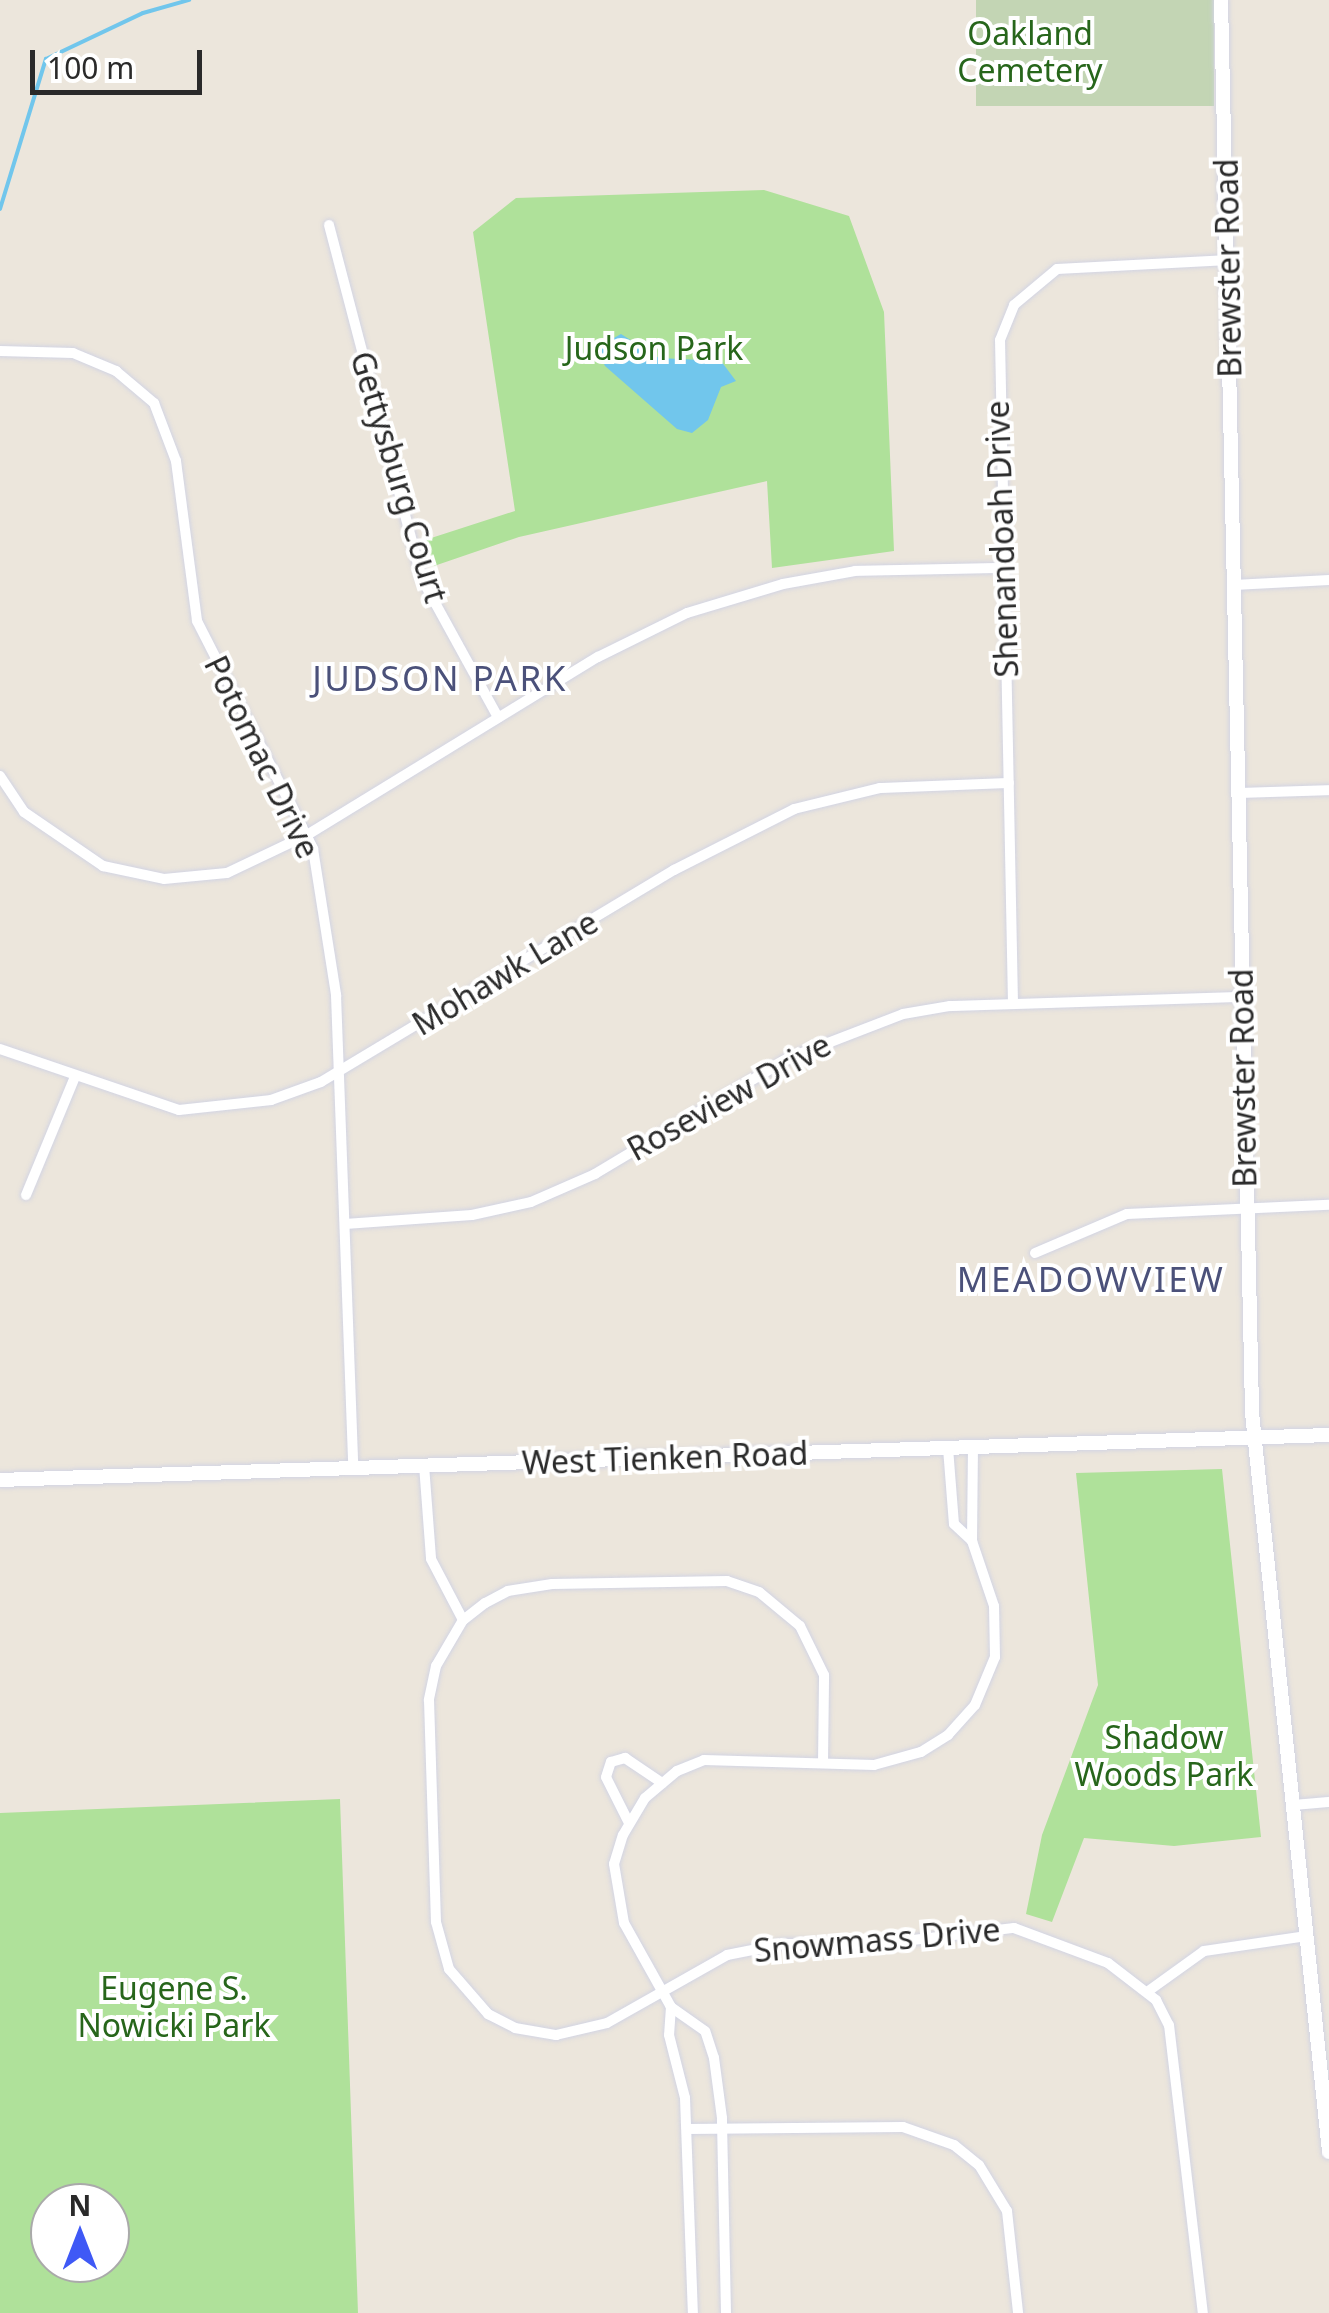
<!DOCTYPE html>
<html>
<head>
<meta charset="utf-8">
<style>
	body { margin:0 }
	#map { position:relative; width:1329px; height:2313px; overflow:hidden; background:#ece6dc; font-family:"Noto Sans",sans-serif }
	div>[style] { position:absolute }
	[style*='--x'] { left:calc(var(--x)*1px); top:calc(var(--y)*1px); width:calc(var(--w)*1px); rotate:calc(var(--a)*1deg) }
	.green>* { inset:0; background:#afe19a }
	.cemetery>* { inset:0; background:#c3d5b4; transform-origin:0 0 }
	.water>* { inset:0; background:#71c6ec }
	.stream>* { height:4px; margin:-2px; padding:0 2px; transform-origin:2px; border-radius:2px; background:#71c6ec }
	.roads { filter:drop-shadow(0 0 2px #d2d4e3) drop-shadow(0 0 2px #d2d4e3) }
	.street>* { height:10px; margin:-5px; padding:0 5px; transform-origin:5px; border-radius:5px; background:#fff }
	.secondary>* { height:14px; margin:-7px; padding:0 7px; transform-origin:7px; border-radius:7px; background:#fff }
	span { translate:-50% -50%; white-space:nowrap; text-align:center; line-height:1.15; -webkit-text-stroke:8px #fff; paint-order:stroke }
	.park-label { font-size:32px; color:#27661b }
	.street-label { font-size:32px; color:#2a2a2a }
	.neighbourhood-label { font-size:35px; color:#4b517a; letter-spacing:2.5px }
	.north { position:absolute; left:30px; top:2183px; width:100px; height:100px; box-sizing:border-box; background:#fff; border:2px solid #aaa; border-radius:50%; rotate:0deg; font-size:28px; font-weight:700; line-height:40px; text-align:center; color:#2a2a2a }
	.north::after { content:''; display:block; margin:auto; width:35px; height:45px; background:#3f59f6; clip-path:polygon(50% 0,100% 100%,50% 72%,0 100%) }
	.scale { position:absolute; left:30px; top:50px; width:172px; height:45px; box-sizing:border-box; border:5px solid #2a2a2a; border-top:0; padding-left:12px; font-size:30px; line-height:35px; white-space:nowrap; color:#2a2a2a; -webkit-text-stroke:8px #fff; paint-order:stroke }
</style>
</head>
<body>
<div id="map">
	<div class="green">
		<div style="clip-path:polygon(764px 190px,849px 216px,884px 312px,894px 551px,772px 568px,767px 481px,519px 537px,434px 566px,425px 540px,515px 511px,473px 232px,516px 198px)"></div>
		<div style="clip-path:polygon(1222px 1469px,1261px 1837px,1174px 1846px,1084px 1838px,1052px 1922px,1026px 1914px,1042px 1835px,1098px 1685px,1076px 1473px)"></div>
		<div style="clip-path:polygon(evenodd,340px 1799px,358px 2313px,0 2313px,0 1813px,340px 1799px,50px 2203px,110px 2203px,110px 2263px,50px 2263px,50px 2203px)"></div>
	</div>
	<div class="cemetery">
		<div style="left:976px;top:0;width:238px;height:106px"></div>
	</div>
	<div class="water">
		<div style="clip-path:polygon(621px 334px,659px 358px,721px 361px,736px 381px,721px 387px,708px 420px,692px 433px,677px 429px,605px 366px,596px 348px)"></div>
	</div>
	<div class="stream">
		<div style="--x:0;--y:209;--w:157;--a:-73"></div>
		<div style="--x:46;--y:59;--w:107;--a:-25.4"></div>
		<div style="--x:143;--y:13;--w:48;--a:-15.8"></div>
	</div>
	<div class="roads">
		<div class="street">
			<div style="--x:329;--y:225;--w:366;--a:75.3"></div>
			<div style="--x:422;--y:579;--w:158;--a:61.2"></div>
			<div style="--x:0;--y:351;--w:73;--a:1.6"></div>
			<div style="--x:73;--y:353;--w:47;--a:22.7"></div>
			<div style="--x:116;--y:371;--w:50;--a:40.1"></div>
			<div style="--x:154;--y:403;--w:62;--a:69.2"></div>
			<div style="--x:176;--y:461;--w:161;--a:82.5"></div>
			<div style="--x:197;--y:621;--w:256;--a:63"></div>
			<div style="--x:313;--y:849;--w:148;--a:81"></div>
			<div style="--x:336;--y:995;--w:473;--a:87.9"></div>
			<div style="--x:1234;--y:585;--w:95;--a:-3"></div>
			<div style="--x:0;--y:776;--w:43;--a:56.3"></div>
			<div style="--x:24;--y:812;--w:96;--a:34.4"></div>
			<div style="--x:103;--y:866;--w:62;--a:12"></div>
			<div style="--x:164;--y:879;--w:63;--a:-5.4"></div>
			<div style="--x:227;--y:873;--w:89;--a:-25.4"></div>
			<div style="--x:307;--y:835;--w:341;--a:-31.5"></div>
			<div style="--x:598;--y:657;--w:99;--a:-26.3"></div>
			<div style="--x:687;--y:613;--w:100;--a:-16.8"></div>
			<div style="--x:783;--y:584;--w:73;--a:-10.2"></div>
			<div style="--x:855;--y:571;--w:149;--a:-1.2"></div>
			<div style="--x:1236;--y:793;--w:93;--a:-1.8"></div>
			<div style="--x:1013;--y:1004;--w:664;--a:-91.12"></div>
			<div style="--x:1000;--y:340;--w:38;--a:-68"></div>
			<div style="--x:1014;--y:305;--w:56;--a:-39.9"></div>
			<div style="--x:1057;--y:269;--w:172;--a:-3"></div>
			<div style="--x:0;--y:1049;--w:189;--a:18.8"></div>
			<div style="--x:179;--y:1110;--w:93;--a:-6.2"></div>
			<div style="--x:271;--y:1100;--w:53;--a:-19.8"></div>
			<div style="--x:321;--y:1082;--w:412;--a:-31"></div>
			<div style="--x:674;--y:870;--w:135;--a:-26.9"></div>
			<div style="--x:794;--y:809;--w:89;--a:-13.7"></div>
			<div style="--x:880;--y:788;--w:129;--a:-2.2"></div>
			<div style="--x:26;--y:1195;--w:126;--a:-67.5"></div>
			<div style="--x:345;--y:1224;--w:127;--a:-4.1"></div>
			<div style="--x:472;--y:1215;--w:60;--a:-12.4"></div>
			<div style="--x:531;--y:1202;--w:70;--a:-23.6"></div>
			<div style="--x:595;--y:1174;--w:226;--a:-30.9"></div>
			<div style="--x:789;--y:1058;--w:122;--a:-21.1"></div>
			<div style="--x:903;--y:1014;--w:48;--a:-9.7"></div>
			<div style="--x:950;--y:1006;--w:291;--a:-1.8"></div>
			<div style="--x:1035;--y:1253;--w:100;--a:-23"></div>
			<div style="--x:1127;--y:1214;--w:202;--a:-2.6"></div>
			<div style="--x:948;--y:1448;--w:76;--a:85.5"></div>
			<div style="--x:954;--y:1524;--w:25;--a:43"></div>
			<div style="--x:972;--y:1541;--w:94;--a:-89.4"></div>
			<div style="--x:424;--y:1465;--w:94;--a:85.7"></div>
			<div style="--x:431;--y:1559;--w:69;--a:62.3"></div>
			<div style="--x:823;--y:1763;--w:88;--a:-89.3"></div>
			<div style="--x:824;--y:1675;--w:55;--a:-116.1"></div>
			<div style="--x:800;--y:1626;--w:53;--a:-140.3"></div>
			<div style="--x:759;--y:1592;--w:34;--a:-161"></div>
			<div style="--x:727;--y:1581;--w:175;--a:179"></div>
			<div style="--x:552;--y:1584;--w:45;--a:171"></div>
			<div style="--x:508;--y:1591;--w:26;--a:152"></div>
			<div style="--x:485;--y:1603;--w:28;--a:142"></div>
			<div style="--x:463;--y:1620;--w:53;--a:120.4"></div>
			<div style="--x:436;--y:1666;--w:35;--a:102"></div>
			<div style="--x:429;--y:1700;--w:222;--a:88.2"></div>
			<div style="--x:436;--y:1922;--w:49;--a:74.5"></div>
			<div style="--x:449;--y:1969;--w:60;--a:49.1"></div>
			<div style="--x:488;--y:2014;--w:30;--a:27"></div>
			<div style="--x:515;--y:2028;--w:42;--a:9.7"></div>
			<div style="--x:556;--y:2035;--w:52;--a:-13.2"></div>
			<div style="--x:607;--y:2023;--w:138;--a:-29.5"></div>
			<div style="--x:727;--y:1955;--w:57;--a:-11.1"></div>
			<div style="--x:783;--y:1944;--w:96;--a:0"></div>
			<div style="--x:879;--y:1944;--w:136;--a:-6.8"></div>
			<div style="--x:1014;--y:1928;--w:100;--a:20.4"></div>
			<div style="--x:1108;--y:1963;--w:61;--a:37.6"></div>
			<div style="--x:1156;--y:2000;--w:28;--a:63"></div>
			<div style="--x:1169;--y:2025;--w:290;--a:83.3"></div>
			<div style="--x:1293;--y:1805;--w:36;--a:-5"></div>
			<div style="--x:629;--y:1823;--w:51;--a:-116.6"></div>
			<div style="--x:606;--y:1777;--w:16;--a:-72"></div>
			<div style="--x:611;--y:1762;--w:15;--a:-16"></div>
			<div style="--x:625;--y:1758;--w:45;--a:34"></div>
			<div style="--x:1147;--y:1992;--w:70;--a:-35.7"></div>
			<div style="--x:1204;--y:1951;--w:104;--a:-8.3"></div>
			<div style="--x:671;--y:2007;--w:28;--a:94"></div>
			<div style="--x:669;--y:2035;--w:65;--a:75.7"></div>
			<div style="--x:685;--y:2098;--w:215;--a:87.9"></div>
			<div style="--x:687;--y:2129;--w:216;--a:-0.5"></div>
			<div style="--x:903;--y:2127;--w:54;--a:19.4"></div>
			<div style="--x:954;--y:2145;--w:32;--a:39"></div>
			<div style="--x:979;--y:2165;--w:54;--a:58.7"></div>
			<div style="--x:1007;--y:2211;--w:103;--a:83.8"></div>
			<div style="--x:726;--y:2313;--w:195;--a:-91.2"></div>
			<div style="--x:722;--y:2118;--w:61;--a:-97.6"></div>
			<div style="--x:714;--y:2058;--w:28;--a:-108"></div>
			<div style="--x:705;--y:2031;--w:42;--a:-144.8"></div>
			<div style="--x:671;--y:2007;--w:96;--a:-119.2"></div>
			<div style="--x:624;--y:1923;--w:60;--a:-99.6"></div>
			<div style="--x:614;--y:1864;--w:30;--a:-73"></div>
			<div style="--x:623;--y:1835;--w:43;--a:-59.3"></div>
			<div style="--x:645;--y:1798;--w:42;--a:-40.2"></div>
			<div style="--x:677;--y:1771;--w:29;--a:-22"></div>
			<div style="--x:704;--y:1760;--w:170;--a:1.7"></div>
			<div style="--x:874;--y:1765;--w:49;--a:-15.5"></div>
			<div style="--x:921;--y:1752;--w:32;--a:-32"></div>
			<div style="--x:948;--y:1735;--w:40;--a:-48"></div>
			<div style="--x:975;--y:1705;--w:52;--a:-67.4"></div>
			<div style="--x:995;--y:1657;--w:51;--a:-91.1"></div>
			<div style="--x:994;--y:1606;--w:69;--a:-108.7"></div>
		</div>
		<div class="secondary">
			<div style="--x:1221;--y:0;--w:1413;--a:88.74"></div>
			<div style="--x:1252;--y:1413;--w:743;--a:84.05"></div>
			<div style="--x:0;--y:1480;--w:1330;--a:-1.94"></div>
		</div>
	</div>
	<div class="park-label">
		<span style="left:1030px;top:52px">Oakland<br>Cemetery</span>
		<span style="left:654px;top:348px">Judson Park</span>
		<span style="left:1164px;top:1756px">Shadow<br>Woods Park</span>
		<span style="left:174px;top:2007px">Eugene S.<br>Nowicki Park</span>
	</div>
	<div class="street-label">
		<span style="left:1228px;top:268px;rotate:-91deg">Brewster Road</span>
		<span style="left:399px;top:477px;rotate:73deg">Gettysburg Court</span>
		<span style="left:1002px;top:539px;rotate:-92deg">Shenandoah Drive</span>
		<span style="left:262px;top:757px;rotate:64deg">Potomac Drive</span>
		<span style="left:505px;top:973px;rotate:-31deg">Mohawk Lane</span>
		<span style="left:1243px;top:1078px;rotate:-91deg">Brewster Road</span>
		<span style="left:729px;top:1097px;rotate:-29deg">Roseview Drive</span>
		<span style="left:665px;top:1458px;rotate:-2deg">West Tienken Road</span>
		<span style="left:877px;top:1940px;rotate:-5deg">Snowmass Drive</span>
	</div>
	<div class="neighbourhood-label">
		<span style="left:440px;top:678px">JUDSON PARK</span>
		<span style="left:1091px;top:1279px">MEADOWVIEW</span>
	</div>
	<div class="north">N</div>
	<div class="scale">100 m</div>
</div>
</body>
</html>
